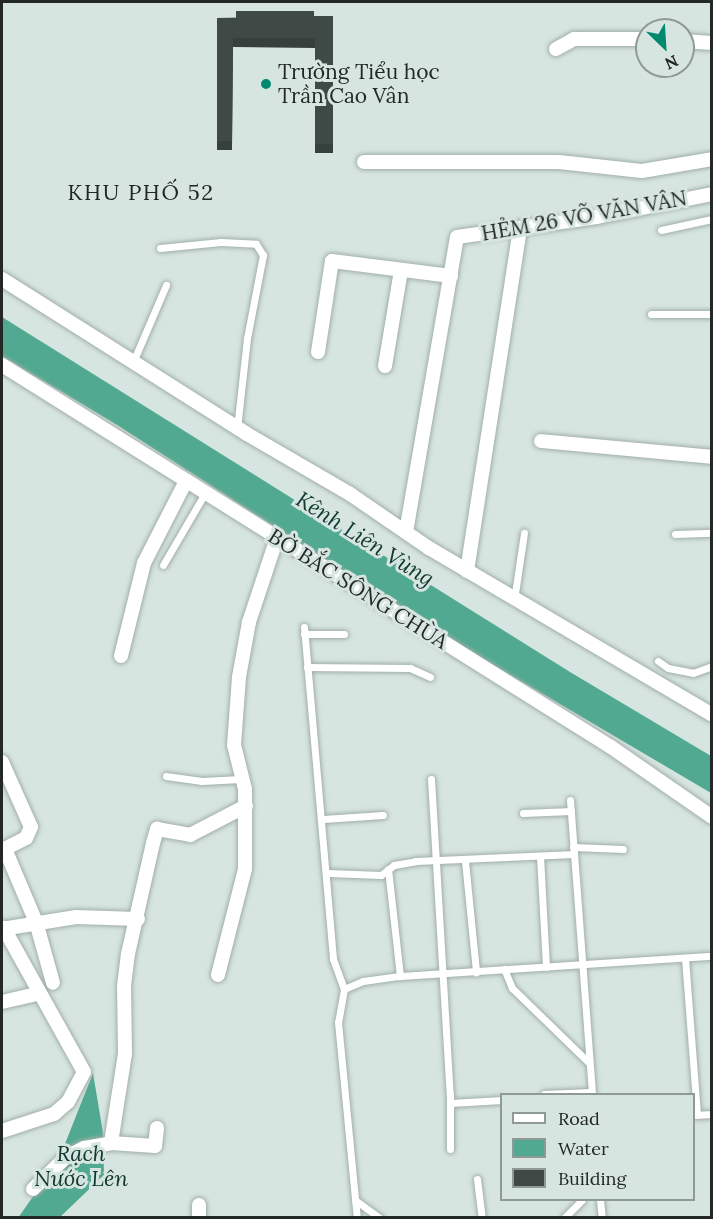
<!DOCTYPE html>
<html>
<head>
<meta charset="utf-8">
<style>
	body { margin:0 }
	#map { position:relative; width:713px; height:1219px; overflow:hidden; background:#d7e5e0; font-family:Lora,serif }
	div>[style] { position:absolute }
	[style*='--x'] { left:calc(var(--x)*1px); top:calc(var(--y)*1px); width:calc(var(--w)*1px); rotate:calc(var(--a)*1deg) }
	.water>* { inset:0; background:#50a990 }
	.roads { filter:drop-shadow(0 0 2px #a1aea9) drop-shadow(0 0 2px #a1aea9) }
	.service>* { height:7px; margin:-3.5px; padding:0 3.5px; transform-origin:3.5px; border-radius:3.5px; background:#fff }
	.minor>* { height:14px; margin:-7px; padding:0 7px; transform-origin:7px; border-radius:7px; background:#fff }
	.wall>* { inset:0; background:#36403c }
	.building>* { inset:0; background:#3f4a46 }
	.dots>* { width:16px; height:16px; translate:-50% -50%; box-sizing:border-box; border:3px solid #d7e5e0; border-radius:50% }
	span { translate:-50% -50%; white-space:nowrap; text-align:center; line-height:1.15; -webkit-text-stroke:6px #d7e5e0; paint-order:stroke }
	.poi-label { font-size:21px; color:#232826 }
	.left { translate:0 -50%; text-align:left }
	.street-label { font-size:21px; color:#232826 }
	.neighbourhood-label { font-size:22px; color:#232826; letter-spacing:1.5px }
	.water-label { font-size:22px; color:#0f382e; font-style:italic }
	.frame { position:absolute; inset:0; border:3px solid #232826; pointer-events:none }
	.legend { position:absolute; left:500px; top:1093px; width:195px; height:108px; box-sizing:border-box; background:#d7e5e0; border:2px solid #8f9996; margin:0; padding:8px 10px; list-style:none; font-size:18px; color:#232826 }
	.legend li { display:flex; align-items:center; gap:12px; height:30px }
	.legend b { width:30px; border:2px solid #8f9996 }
	.north { position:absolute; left:635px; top:18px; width:60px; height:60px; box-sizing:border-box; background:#d7e5e0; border:2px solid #8f9996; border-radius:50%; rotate:155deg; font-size:16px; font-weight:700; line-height:24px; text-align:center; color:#232826 }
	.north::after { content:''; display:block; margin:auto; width:21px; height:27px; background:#00896e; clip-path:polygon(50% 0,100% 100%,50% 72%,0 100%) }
</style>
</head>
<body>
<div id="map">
	<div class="water">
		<div style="clip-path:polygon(2px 317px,570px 672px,711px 756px,711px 793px,441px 634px,117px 425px,2px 356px)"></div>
		<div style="clip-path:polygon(93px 1073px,103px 1133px,104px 1175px,60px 1217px,18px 1218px,59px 1159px)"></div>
	</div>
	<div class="roads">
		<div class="service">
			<div style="--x:661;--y:230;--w:52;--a:-12.2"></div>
			<div style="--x:160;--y:248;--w:61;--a:-5.6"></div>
			<div style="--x:221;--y:242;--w:35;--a:3"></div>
			<div style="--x:256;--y:244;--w:13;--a:58"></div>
			<div style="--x:263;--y:255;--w:85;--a:100.9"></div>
			<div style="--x:247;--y:338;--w:91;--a:96.3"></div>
			<div style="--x:651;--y:314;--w:61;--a:0"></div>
			<div style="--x:133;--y:362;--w:84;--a:-66.8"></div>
			<div style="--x:675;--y:534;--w:37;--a:-2"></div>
			<div style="--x:163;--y:565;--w:83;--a:-59.7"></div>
			<div style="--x:514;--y:600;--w:68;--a:-81.5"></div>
			<div style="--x:304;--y:627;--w:333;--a:85"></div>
			<div style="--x:333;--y:959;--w:32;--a:70"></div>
			<div style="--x:344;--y:989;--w:34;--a:100"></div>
			<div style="--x:338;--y:1022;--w:197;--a:84.5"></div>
			<div style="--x:304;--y:634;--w:40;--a:0"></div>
			<div style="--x:658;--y:661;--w:12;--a:35"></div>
			<div style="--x:668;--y:668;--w:25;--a:11"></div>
			<div style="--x:693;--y:673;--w:20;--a:-20"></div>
			<div style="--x:307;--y:667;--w:103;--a:0.6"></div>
			<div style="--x:410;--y:668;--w:22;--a:24"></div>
			<div style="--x:166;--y:776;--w:36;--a:8"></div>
			<div style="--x:202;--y:781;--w:39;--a:-3"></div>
			<div style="--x:431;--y:779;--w:317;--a:86.6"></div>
			<div style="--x:450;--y:1095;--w:54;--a:90"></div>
			<div style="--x:570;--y:800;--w:295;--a:85.7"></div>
			<div style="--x:523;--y:813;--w:48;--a:-2.4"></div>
			<div style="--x:323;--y:819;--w:60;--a:-3.8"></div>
			<div style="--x:573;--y:847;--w:50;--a:2.3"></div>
			<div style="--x:540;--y:856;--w:111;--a:86.9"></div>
			<div style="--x:465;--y:861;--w:112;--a:84.3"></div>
			<div style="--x:388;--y:869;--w:108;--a:83.6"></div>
			<div style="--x:328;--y:873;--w:53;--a:2.2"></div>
			<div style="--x:381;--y:875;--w:16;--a:-38"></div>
			<div style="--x:394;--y:865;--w:22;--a:-10"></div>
			<div style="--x:416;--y:861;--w:158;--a:-2.5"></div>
			<div style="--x:685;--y:958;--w:157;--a:85.6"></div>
			<div style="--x:504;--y:969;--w:21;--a:67"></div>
			<div style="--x:512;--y:988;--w:107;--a:44.2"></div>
			<div style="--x:344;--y:989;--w:21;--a:-23"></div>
			<div style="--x:363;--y:981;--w:37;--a:-8"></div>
			<div style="--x:400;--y:976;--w:313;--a:-3.7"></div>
			<div style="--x:544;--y:1094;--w:47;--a:-2.4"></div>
			<div style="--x:450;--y:1103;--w:52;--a:-3.3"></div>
			<div style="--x:694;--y:1115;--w:18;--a:-3"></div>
			<div style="--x:477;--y:1179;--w:39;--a:83"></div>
			<div style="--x:355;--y:1200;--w:31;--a:36"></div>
			<div style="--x:600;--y:1200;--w:18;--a:84"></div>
			<div style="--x:564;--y:1218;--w:25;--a:-45"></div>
		</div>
		<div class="minor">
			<div style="--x:683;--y:41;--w:29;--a:4"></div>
			<div style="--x:556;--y:49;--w:21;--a:-29"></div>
			<div style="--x:574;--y:39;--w:73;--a:0"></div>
			<div style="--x:364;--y:162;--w:195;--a:0"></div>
			<div style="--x:559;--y:162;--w:83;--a:6.2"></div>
			<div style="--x:642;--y:171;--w:71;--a:-9.7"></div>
			<div style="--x:2;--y:279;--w:290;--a:32.3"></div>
			<div style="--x:247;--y:434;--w:119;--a:30.2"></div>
			<div style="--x:350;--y:494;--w:96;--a:34.4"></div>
			<div style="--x:429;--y:548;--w:329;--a:30.5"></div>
			<div style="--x:318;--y:352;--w:92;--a:-81.3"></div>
			<div style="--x:332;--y:261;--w:120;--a:7.2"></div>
			<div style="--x:2;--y:365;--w:719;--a:32.1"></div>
			<div style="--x:611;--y:747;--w:123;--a:34.7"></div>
			<div style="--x:385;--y:366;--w:97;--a:-80.5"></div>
			<div style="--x:541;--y:441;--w:172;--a:5.3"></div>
			<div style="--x:406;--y:532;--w:299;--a:-80.2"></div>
			<div style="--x:457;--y:237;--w:141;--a:-8.1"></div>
			<div style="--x:597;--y:217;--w:117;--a:-11.3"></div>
			<div style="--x:467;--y:571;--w:347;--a:-81.2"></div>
			<div style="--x:121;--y:656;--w:96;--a:-76.1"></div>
			<div style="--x:144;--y:563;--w:92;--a:-62.9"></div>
			<div style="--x:2;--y:762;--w:71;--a:66"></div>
			<div style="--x:31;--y:827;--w:12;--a:114"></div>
			<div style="--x:26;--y:838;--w:27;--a:153"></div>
			<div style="--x:5;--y:849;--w:79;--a:67"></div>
			<div style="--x:36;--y:922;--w:63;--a:74.4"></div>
			<div style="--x:2;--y:929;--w:75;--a:-9.2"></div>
			<div style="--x:76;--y:917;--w:62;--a:1.8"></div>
			<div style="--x:218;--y:975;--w:109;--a:-75.7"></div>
			<div style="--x:245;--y:869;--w:80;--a:-90"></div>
			<div style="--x:245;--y:789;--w:45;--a:-104"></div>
			<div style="--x:234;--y:745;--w:68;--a:-85.8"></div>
			<div style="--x:239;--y:677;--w:56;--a:-79.7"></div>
			<div style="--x:249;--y:622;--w:89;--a:-71.6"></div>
			<div style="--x:2;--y:1002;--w:36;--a:-13"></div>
			<div style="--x:157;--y:1128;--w:18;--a:96"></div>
			<div style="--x:155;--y:1146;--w:44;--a:-176.1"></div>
			<div style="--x:111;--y:1143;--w:90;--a:-81.1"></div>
			<div style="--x:125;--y:1054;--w:68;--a:-90.8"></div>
			<div style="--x:124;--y:986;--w:32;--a:-83"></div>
			<div style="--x:128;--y:954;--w:114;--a:-77.3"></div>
			<div style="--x:153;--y:843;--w:15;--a:-74"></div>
			<div style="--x:157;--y:829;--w:34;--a:10"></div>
			<div style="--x:190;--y:835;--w:63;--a:-27.4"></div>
			<div style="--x:2;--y:1131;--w:55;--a:-18.1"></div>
			<div style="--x:54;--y:1114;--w:18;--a:-41"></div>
			<div style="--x:68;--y:1102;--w:34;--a:-62"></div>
			<div style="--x:84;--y:1072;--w:165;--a:-119.1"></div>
			<div style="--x:33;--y:1189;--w:46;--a:-44.1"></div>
			<div style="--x:66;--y:1157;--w:20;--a:-27"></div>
			<div style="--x:84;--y:1148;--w:27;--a:-10"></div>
			<div style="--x:199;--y:1205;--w:13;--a:90"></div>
		</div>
	</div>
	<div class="wall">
		<div style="clip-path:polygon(314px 16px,333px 16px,333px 153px,315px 153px,315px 48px,233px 47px,232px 150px,217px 150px,217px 18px)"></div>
	</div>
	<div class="building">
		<div style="clip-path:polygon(236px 11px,314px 11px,314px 16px,333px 16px,333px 144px,315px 144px,315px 38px,233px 38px,232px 141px,217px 141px,217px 18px,236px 18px)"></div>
	</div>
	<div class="dots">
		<div style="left:266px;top:84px;background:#00896e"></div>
	</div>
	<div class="poi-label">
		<span class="left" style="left:278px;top:84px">Trường Tiểu học<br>Trần Cao Vân</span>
	</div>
	<div class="street-label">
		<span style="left:584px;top:216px;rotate:-10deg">HẺM 26 VÕ VĂN VÂN</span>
		<span style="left:358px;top:589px;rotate:32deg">BỜ BẮC SÔNG CHÙA</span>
	</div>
	<div class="neighbourhood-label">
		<span style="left:141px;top:193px">KHU PHỐ 52</span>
	</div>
	<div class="water-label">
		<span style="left:365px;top:539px;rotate:32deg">Kênh Liên Vùng</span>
		<span style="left:81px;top:1166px">Rạch<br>Nước Lên</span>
	</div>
	<div class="frame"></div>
	<ul class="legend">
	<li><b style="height:8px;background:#fff"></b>Road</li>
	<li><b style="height:16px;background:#50a990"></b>Water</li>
	<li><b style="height:16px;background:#3f4a46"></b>Building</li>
	</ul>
	<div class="north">N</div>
</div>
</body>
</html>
